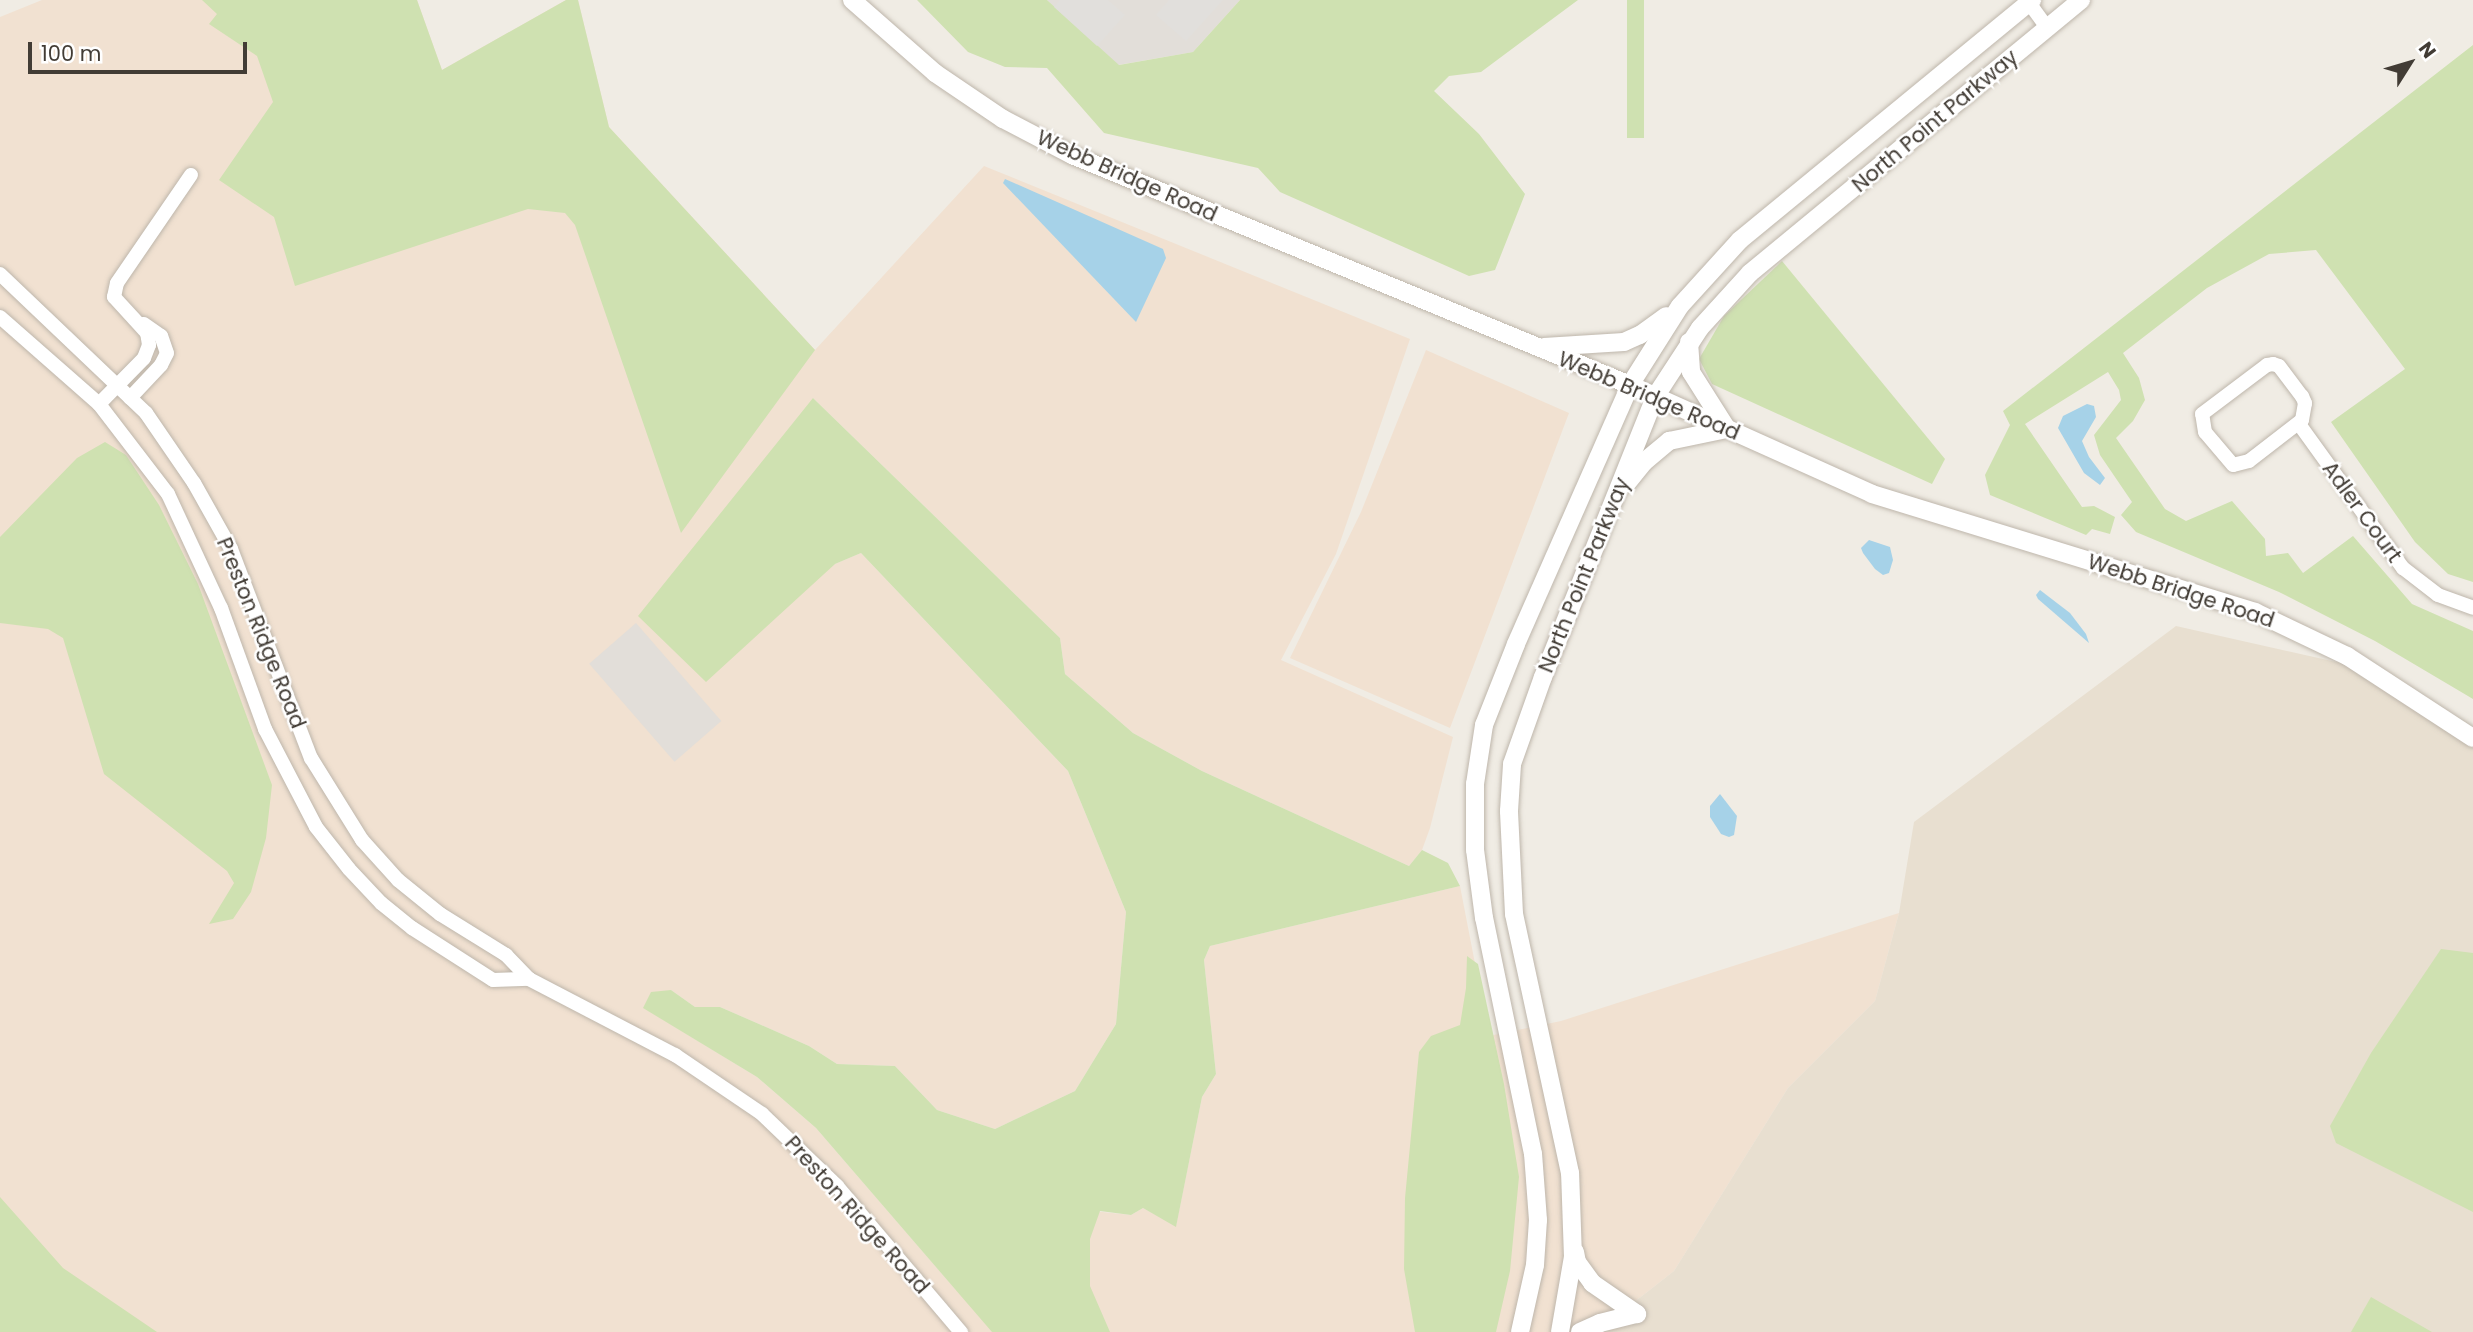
<!DOCTYPE html>
<html>
<head>
<meta charset="utf-8">
<style>
	body { margin:0 }
	#map { position:relative; width:2473px; height:1332px; overflow:hidden; background:#f0ece4; font-family:Poppins,sans-serif }
	div>[style] { position:absolute }
	[style*='--x'] { left:calc(var(--x)*1px); top:calc(var(--y)*1px); width:calc(var(--w)*1px); rotate:calc(var(--a)*1deg) }
	.commercial>* { inset:0; background:#f1e1d1 }
	.industrial>* { inset:0; background:#e2ded9; transform-origin:0 0 }
	.education>* { inset:0; background:#e8dfd0 }
	.green>* { inset:0; background:#cfe1b1; transform-origin:0 0 }
	.parking>* { inset:0; background:#e1dfdc }
	.water>* { inset:0; background:#a6d2e8 }
	.roads { filter:drop-shadow(0 0 2px #beb6ab) drop-shadow(0 0 2px #beb6ab) }
	.minor>* { height:14px; margin:-7px; padding:0 7px; transform-origin:7px; border-radius:7px; background:#fff }
	.tertiary>* { height:18px; margin:-9px; padding:0 9px; transform-origin:9px; border-radius:9px; background:#fff }
	span { translate:-50% -50%; white-space:nowrap; text-align:center; line-height:1.15; -webkit-text-stroke:5px #fff; paint-order:stroke }
	.street-label { font-size:21px; color:#423c35 }
	.north { position:absolute; left:2375px; top:28px; width:70px; height:70px; -webkit-text-stroke:5px #fff; paint-order:stroke; rotate:53deg; font-size:19px; font-weight:700; line-height:28px; text-align:center; color:#423c35 }
	.north::after { content:''; display:block; margin:auto; width:24px; height:32px; background:#423c35; clip-path:polygon(50% 0,100% 100%,50% 72%,0 100%) }
	.scale { position:absolute; left:28px; top:42px; width:219px; height:32px; box-sizing:border-box; border:4px solid #423c35; border-top:0; padding-left:9px; font-size:21px; line-height:24px; white-space:nowrap; color:#423c35; -webkit-text-stroke:5px #fff; paint-order:stroke }
</style>
</head>
<body>
<div id="map">
	<div class="commercial">
		<div style="clip-path:polygon(42px 0,417px 0,442px 70px,566px 0,578px 0,609px 127px,815px 350px,984px 166px,1410px 339px,1336px 554px,1281px 660px,1453px 737px,1430px 828px,1422px 850px,1409px 866px,1202px 771px,1133px 733px,1065px 674px,1060px 638px,813px 398px,835px 564px,861px 553px,1068px 771px,1126px 912px,1116px 1024px,1075px 1091px,995px 1129px,937px 1110px,895px 1066px,837px 1064px,809px 1046px,759px 1024px,720px 1007px,695px 1007px,671px 990px,644px 1008px,757px 1077px,816px 1128px,956px 1290px,1074px 1209px,1131px 1215px,1143px 1208px,1176px 1226px,1202px 1097px,1216px 1074px,1204px 960px,1210px 946px,1460px 886px,1489px 1036px,1561px 1021px,1899px 913px,1875px 1001px,1788px 1088px,1674px 1271px,1596px 1332px,0 1332px,0 17px)"></div>
		<div style="clip-path:polygon(1426px 350px,1569px 413px,1450px 728px,1290px 658px,1361px 512px)"></div>
	</div>
	<div class="industrial">
		<div style="clip-path:polygon(1047px 0,1240px 0,1193px 52px,1118px 65px)"></div>
		<div style="left:636px;top:623px;width:130px;height:62px;rotate:49deg"></div>
	</div>
	<div class="education">
		<div style="clip-path:polygon(2176px 626px,2363px 668px,2473px 737px,2473px 1332px,1596px 1332px,1674px 1271px,1788px 1088px,1875px 1001px,1899px 913px,1914px 822px)"></div>
	</div>
	<div class="green">
		<div style="clip-path:polygon(202px 0,417px 0,442px 70px,566px 0,578px 0,609px 127px,815px 350px,681px 533px,575px 225px,565px 213px,528px 209px,295px 286px,274px 217px,219px 180px,273px 102px,257px 56px,209px 24px,217px 14px)"></div>
		<div style="clip-path:polygon(917px 0,1047px 0,1119px 65px,1193px 52px,1240px 0,1578px 0,1481px 72px,1449px 76px,1434px 91px,1479px 134px,1525px 194px,1495px 270px,1469px 276px,1280px 192px,1258px 168px,1104px 133px,1047px 68px,1005px 67px,968px 52px)"></div>
		<div style="left:1627px;top:0;width:17px;height:138px"></div>
		<div style="clip-path:polygon(2473px 45px,2473px 582px,2448px 574px,2415px 542px,2331px 422px,2405px 369px,2316px 250px,2269px 254px,2207px 288px,2123px 353px,2139px 378px,2145px 400px,2133px 421px,2116px 438px,2165px 509px,2186px 521px,2232px 501px,2265px 539px,2266px 556px,2288px 553px,2303px 573px,2353px 536px,2412px 604px,2473px 631px,2473px 699px,2375px 641px,2279px 592px,2136px 532px,2121px 515px,2132px 502px,2100px 455px,2094px 435px,2121px 400px,2119px 390px,2108px 372px,2025px 424px,2082px 507px,2094px 506px,2115px 517px,2110px 534px,2092px 529px,2086px 535px,1990px 495px,1985px 475px,2010px 425px,2003px 411px)"></div>
		<div style="clip-path:polygon(1782px 261px,1945px 459px,1932px 484px,1712px 384px,1699px 359px,1724px 316px)"></div>
		<div style="clip-path:polygon(813px 398px,1060px 638px,1065px 674px,1133px 733px,1202px 771px,1409px 866px,1422px 850px,1448px 863px,1460px 886px,1210px 946px,1204px 960px,1216px 1074px,1202px 1097px,1176px 1227px,1143px 1208px,1131px 1215px,1100px 1211px,1090px 1239px,1090px 1286px,1110px 1332px,992px 1332px,816px 1128px,757px 1077px,643px 1008px,651px 992px,671px 990px,695px 1007px,720px 1007px,759px 1024px,809px 1046px,837px 1064px,895px 1066px,937px 1110px,995px 1129px,1075px 1091px,1116px 1024px,1126px 912px,1068px 771px,861px 553px,835px 564px,706px 682px,638px 616px)"></div>
		<div style="clip-path:polygon(105px 442px,126px 455px,159px 505px,198px 584px,272px 785px,266px 838px,251px 892px,233px 919px,209px 924px,234px 883px,227px 871px,104px 774px,63px 638px,48px 629px,0 623px,0 537px,77px 458px)"></div>
		<div style="clip-path:polygon(2441px 949px,2473px 953px,2473px 1212px,2336px 1143px,2330px 1126px,2371px 1053px)"></div>
		<div style="clip-path:polygon(1467px 956px,1478px 964px,1504px 1084px,1519px 1177px,1510px 1271px,1496px 1332px,1415px 1332px,1404px 1269px,1405px 1198px,1419px 1052px,1431px 1036px,1460px 1025px,1466px 988px)"></div>
		<div style="clip-path:polygon(0 1197px,63px 1268px,157px 1332px,0 1332px)"></div>
		<div style="clip-path:polygon(2371px 1297px,2432px 1332px,2351px 1332px)"></div>
	</div>
	<div class="parking">
		<div style="clip-path:polygon(1060px 0,1108px 0,1125px 15px,1097px 46px,1054px 7px)"></div>
		<div style="clip-path:polygon(1169px 0,1223px 0,1186px 41px,1156px 15px)"></div>
	</div>
	<div class="water">
		<div style="clip-path:polygon(1005px 179px,1163px 249px,1166px 258px,1136px 322px,1003px 183px)"></div>
		<div style="clip-path:polygon(2087px 404px,2094px 406px,2096px 417px,2082px 441px,2089px 457px,2105px 478px,2100px 485px,2084px 473px,2058px 428px,2063px 416px)"></div>
		<div style="clip-path:polygon(1869px 540px,1890px 547px,1893px 560px,1889px 573px,1883px 575px,1875px 569px,1863px 553px,1861px 548px)"></div>
		<div style="clip-path:polygon(2040px 590px,2070px 613px,2086px 634px,2089px 643px,2038px 599px,2036px 595px)"></div>
		<div style="clip-path:polygon(1720px 794px,1737px 816px,1734px 835px,1729px 837px,1721px 834px,1710px 817px,1710px 806px)"></div>
	</div>
	<div class="roads">
		<div class="minor">
			<div style="--x:2027;--y:0;--w:34;--a:54"></div>
			<div style="--x:0;--y:274;--w:202;--a:43.6"></div>
			<div style="--x:146;--y:413;--w:85;--a:55.6"></div>
			<div style="--x:194;--y:483;--w:76;--a:60.7"></div>
			<div style="--x:231;--y:549;--w:224;--a:69.1"></div>
			<div style="--x:311;--y:758;--w:97;--a:58.1"></div>
			<div style="--x:362;--y:840;--w:54;--a:48"></div>
			<div style="--x:398;--y:880;--w:54;--a:39"></div>
			<div style="--x:440;--y:914;--w:78;--a:31.8"></div>
			<div style="--x:506;--y:955;--w:33;--a:46"></div>
			<div style="--x:529;--y:979;--w:165;--a:27.5"></div>
			<div style="--x:675;--y:1055;--w:105;--a:34.1"></div>
			<div style="--x:762;--y:1114;--w:104;--a:43.8"></div>
			<div style="--x:837;--y:1186;--w:192;--a:49.7"></div>
			<div style="--x:0;--y:317;--w:132;--a:41.3"></div>
			<div style="--x:99;--y:404;--w:113;--a:52.5"></div>
			<div style="--x:168;--y:494;--w:126;--a:65.1"></div>
			<div style="--x:221;--y:608;--w:129;--a:70"></div>
			<div style="--x:265;--y:729;--w:110;--a:62.5"></div>
			<div style="--x:316;--y:827;--w:53;--a:51.8"></div>
			<div style="--x:349;--y:869;--w:47;--a:46.7"></div>
			<div style="--x:381;--y:903;--w:40;--a:39"></div>
			<div style="--x:412;--y:928;--w:96;--a:32.7"></div>
			<div style="--x:493;--y:980;--w:36;--a:-2"></div>
			<div style="--x:2273;--y:364;--w:6;--a:18"></div>
			<div style="--x:2279;--y:366;--w:38;--a:53"></div>
			<div style="--x:2302;--y:396;--w:8;--a:67"></div>
			<div style="--x:2305;--y:403;--w:17;--a:100"></div>
			<div style="--x:2302;--y:420;--w:67;--a:142.3"></div>
			<div style="--x:2249;--y:461;--w:16;--a:166"></div>
			<div style="--x:2233;--y:465;--w:43;--a:-130.3"></div>
			<div style="--x:2205;--y:432;--w:18;--a:-99"></div>
			<div style="--x:2202;--y:414;--w:81;--a:-37"></div>
			<div style="--x:2267;--y:365;--w:6;--a:-9"></div>
			<div style="--x:130;--y:398;--w:45;--a:-46.8"></div>
			<div style="--x:161;--y:365;--w:13;--a:-63"></div>
			<div style="--x:167;--y:353;--w:18;--a:-109"></div>
			<div style="--x:161;--y:336;--w:21;--a:-145"></div>
			<div style="--x:99;--y:404;--w:64;--a:-45.6"></div>
			<div style="--x:144;--y:358;--w:14;--a:-69"></div>
			<div style="--x:149;--y:345;--w:12;--a:-99"></div>
			<div style="--x:147;--y:333;--w:49;--a:-132.5"></div>
			<div style="--x:114;--y:297;--w:14;--a:-78"></div>
			<div style="--x:117;--y:283;--w:131;--a:-55.6"></div>
			<div style="--x:2299;--y:424;--w:178;--a:54.2"></div>
			<div style="--x:2403;--y:568;--w:44;--a:37.6"></div>
			<div style="--x:2438;--y:595;--w:37;--a:20"></div>
		</div>
		<div class="tertiary">
			<div style="--x:852;--y:0;--w:111;--a:41.3"></div>
			<div style="--x:935;--y:73;--w:82;--a:34.1"></div>
			<div style="--x:1003;--y:119;--w:78;--a:27.6"></div>
			<div style="--x:1072;--y:155;--w:604;--a:22.4"></div>
			<div style="--x:1630;--y:385;--w:265;--a:24.2"></div>
			<div style="--x:1872;--y:494;--w:401;--a:17.1"></div>
			<div style="--x:2255;--y:612;--w:102;--a:25.6"></div>
			<div style="--x:2347;--y:656;--w:150;--a:33.1"></div>
			<div style="--x:1689;--y:342;--w:30;--a:86"></div>
			<div style="--x:1691;--y:372;--w:67;--a:57.7"></div>
			<div style="--x:1544;--y:347;--w:80;--a:-3.6"></div>
			<div style="--x:1624;--y:342;--w:17;--a:-24"></div>
			<div style="--x:1640;--y:335;--w:32;--a:-36"></div>
			<div style="--x:1627;--y:483;--w:27;--a:-51"></div>
			<div style="--x:1644;--y:462;--w:33;--a:-40"></div>
			<div style="--x:1669;--y:441;--w:59;--a:-11.7"></div>
			<div style="--x:1575;--y:1252;--w:10;--a:79"></div>
			<div style="--x:1577;--y:1262;--w:26;--a:54"></div>
			<div style="--x:1592;--y:1283;--w:55;--a:34.6"></div>
			<div style="--x:1520;--y:1332;--w:69;--a:-77.4"></div>
			<div style="--x:1535;--y:1265;--w:45;--a:-86.2"></div>
			<div style="--x:1538;--y:1220;--w:66;--a:-94.3"></div>
			<div style="--x:1533;--y:1154;--w:241;--a:-101.7"></div>
			<div style="--x:1484;--y:918;--w:69;--a:-97.5"></div>
			<div style="--x:1475;--y:850;--w:66;--a:-90"></div>
			<div style="--x:1475;--y:784;--w:60;--a:-81.3"></div>
			<div style="--x:1484;--y:725;--w:87;--a:-68.4"></div>
			<div style="--x:1516;--y:644;--w:283;--a:-66.2"></div>
			<div style="--x:1630;--y:385;--w:93;--a:-57.7"></div>
			<div style="--x:1680;--y:306;--w:89;--a:-47.7"></div>
			<div style="--x:1740;--y:240;--w:378;--a:-39.4"></div>
			<div style="--x:1560;--y:1332;--w:76;--a:-80.2"></div>
			<div style="--x:1573;--y:1257;--w:84;--a:-92"></div>
			<div style="--x:1570;--y:1173;--w:265;--a:-102.2"></div>
			<div style="--x:1514;--y:914;--w:103;--a:-92.8"></div>
			<div style="--x:1509;--y:811;--w:47;--a:-86.3"></div>
			<div style="--x:1512;--y:764;--w:92;--a:-70.4"></div>
			<div style="--x:1543;--y:677;--w:302;--a:-68.2"></div>
			<div style="--x:1655;--y:397;--w:82;--a:-56.9"></div>
			<div style="--x:1700;--y:328;--w:74;--a:-47.7"></div>
			<div style="--x:1750;--y:273;--w:429;--a:-39.5"></div>
			<div style="--x:1580;--y:1332;--w:22;--a:-24"></div>
			<div style="--x:1600;--y:1323;--w:38;--a:-14"></div>
		</div>
	</div>
	<div class="street-label">
		<span style="left:1935px;top:121px;rotate:-40deg">North Point Parkway</span>
		<span style="left:1127px;top:176px;rotate:24deg">Webb Bridge Road</span>
		<span style="left:1649px;top:396px;rotate:23deg">Webb Bridge Road</span>
		<span style="left:2362px;top:512px;rotate:54deg">Adler Court</span>
		<span style="left:1584px;top:575px;rotate:-68deg">North Point Parkway</span>
		<span style="left:2181px;top:591px;rotate:18deg">Webb Bridge Road</span>
		<span style="left:261px;top:633px;rotate:68deg">Preston Ridge Road</span>
		<span style="left:857px;top:1215px;rotate:48deg">Preston Ridge Road</span>
	</div>
	<div class="north">N</div>
	<div class="scale">100 m</div>
</div>
</body>
</html>
